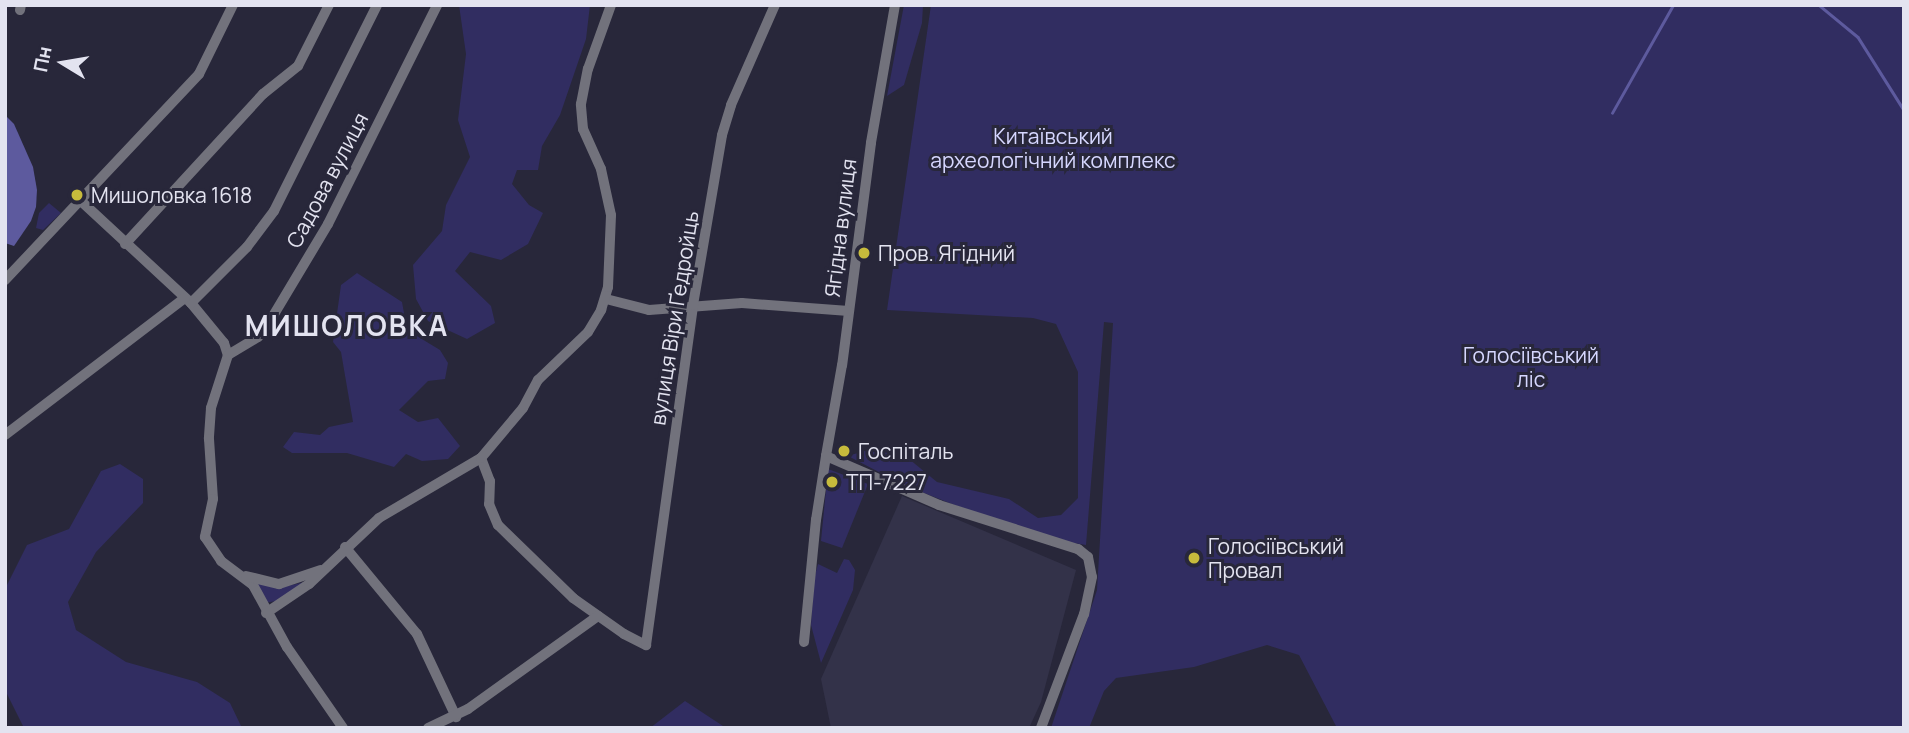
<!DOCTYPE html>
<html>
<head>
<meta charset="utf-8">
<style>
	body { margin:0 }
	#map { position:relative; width:1909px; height:733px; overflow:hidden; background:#28273a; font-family:Manrope,sans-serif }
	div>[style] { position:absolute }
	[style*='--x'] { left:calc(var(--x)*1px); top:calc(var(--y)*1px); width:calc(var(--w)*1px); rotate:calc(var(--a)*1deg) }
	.built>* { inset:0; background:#333249 }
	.green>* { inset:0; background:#312d61 }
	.water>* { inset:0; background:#5d5a9e }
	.stream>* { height:2.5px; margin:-1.25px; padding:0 1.25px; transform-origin:1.25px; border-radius:1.25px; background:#5d5a9e }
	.minor>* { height:10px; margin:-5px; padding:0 5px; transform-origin:5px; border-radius:5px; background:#72727c }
	.dots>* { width:19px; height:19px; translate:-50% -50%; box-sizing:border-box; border:4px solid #28273a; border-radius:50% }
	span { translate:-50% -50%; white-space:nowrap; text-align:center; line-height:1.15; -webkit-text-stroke:6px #28273a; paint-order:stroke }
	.park-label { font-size:21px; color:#d6d7ff }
	.street-label { font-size:21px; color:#e3e3f0 }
	.poi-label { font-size:21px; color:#e3e3f0 }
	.left { translate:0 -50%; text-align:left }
	.district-label { font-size:28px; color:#e3e3f0; font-weight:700; letter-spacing:2px }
	.frame { position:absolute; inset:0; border:7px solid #e3e3f0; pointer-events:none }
	.north { position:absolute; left:28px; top:28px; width:70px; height:70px; -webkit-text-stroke:5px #28273a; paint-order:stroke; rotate:281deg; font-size:19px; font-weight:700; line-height:28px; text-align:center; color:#e3e3f0 }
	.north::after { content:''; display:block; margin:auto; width:24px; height:32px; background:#e3e3f0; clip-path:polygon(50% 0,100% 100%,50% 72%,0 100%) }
</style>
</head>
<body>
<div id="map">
	<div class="built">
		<div style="clip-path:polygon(902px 496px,1076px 570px,1041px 702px,1029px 728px,831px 728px,821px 679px)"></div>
	</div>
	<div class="green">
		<div style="clip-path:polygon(459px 5px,590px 5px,586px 39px,560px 115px,542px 146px,538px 170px,517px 170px,512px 184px,529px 205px,543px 213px,528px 244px,501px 260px,470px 252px,455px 271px,491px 306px,495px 323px,467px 339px,428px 321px,416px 299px,413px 265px,442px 231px,446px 205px,470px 157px,458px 120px,466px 54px)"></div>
		<div style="clip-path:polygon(904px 5px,923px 5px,922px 23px,904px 85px,887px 96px)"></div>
		<div style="clip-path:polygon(931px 5px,1904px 5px,1904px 728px,1337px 728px,1299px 655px,1267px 645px,1194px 667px,1116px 678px,1104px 691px,1089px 728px,1051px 728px,1097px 590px,1113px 323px,1104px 322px,1086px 545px,1061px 541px,957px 506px,904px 485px,848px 456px,864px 451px,903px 454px,937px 482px,1009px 499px,1038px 518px,1061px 515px,1078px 498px,1078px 372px,1056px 324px,1033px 318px,887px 310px)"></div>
		<div style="clip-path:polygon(49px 203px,61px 213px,43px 230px,36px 228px,39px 213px)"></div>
		<div style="clip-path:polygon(357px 273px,402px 302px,407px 330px,440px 350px,448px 363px,445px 379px,428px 381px,399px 410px,418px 422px,438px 418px,460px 446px,448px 459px,422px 461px,406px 454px,394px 467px,347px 453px,292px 453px,283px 447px,294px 432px,320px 435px,329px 427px,353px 422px,341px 352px,333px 342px,341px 285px)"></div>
		<div style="clip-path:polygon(120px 464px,143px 479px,143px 503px,96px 552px,68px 602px,76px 630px,126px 662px,197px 682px,230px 703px,242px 728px,24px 728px,5px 690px,5px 589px,27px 545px,69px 529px,101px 471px)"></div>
		<div style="clip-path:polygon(828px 469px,868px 484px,842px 548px,821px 541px)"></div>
		<div style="clip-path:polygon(844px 559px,849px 560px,855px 570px,853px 590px,821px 663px,811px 625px,814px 579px,818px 564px,837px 573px)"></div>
		<div style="clip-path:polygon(309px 581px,282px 600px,264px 603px,252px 582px,279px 588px)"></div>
		<div style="clip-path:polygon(685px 701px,723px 726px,724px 728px,650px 728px)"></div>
	</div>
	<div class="water">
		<div style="clip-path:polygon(5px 115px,14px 124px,33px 167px,37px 190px,36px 207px,31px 221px,14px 246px,5px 243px)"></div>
	</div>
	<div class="stream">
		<div style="--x:1819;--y:5;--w:50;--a:39.4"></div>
		<div style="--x:1858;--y:37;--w:86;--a:57.8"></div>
		<div style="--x:1612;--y:113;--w:124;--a:-60.5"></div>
	</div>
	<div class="minor">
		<div style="--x:895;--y:5;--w:140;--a:99.9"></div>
		<div style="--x:871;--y:143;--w:224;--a:97.4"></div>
		<div style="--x:842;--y:365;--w:92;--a:100"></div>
		<div style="--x:826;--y:456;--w:123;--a:23.4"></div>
		<div style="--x:939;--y:505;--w:146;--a:17.6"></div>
		<div style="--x:1078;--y:549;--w:13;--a:39"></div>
		<div style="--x:1088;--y:557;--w:20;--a:79"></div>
		<div style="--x:1092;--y:577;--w:38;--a:102"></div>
		<div style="--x:1084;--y:614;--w:122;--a:110.7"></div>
		<div style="--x:20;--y:10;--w:5;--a:-79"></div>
		<div style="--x:82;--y:202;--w:149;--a:42.8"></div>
		<div style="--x:191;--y:303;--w:52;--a:50.5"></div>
		<div style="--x:224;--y:343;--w:13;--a:72"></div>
		<div style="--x:228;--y:355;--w:56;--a:107.8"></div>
		<div style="--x:211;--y:408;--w:31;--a:94"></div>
		<div style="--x:209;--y:439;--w:60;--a:86.2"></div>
		<div style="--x:213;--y:499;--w:39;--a:102"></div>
		<div style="--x:205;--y:537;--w:29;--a:56"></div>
		<div style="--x:221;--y:561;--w:40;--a:37"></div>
		<div style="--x:253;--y:585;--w:71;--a:61.3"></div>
		<div style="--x:287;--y:647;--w:98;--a:55.3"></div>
		<div style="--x:125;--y:244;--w:204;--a:-47.4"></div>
		<div style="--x:263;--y:94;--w:45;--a:-38.7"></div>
		<div style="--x:298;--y:66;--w:68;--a:-63.1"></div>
		<div style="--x:5;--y:280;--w:283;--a:-46.7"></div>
		<div style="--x:199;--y:74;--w:77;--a:-63.8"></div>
		<div style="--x:606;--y:299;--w:44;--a:14.3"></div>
		<div style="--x:649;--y:310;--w:93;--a:-4.3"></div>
		<div style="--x:742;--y:303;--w:107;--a:4.3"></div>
		<div style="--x:191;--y:303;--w:79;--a:-45"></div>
		<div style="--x:247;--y:247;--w:45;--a:-53.1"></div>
		<div style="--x:274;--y:211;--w:230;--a:-63.4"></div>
		<div style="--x:228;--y:355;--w:35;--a:-31"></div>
		<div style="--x:258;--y:337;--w:20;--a:-53"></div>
		<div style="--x:270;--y:321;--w:113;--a:-59.1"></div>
		<div style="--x:328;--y:224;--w:245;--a:-63.5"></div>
		<div style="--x:5;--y:435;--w:226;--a:-37.3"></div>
		<div style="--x:481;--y:458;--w:25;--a:69"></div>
		<div style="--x:490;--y:481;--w:23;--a:92"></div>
		<div style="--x:489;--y:504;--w:23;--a:67"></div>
		<div style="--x:498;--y:525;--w:105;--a:44.2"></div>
		<div style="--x:573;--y:598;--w:62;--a:35.2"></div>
		<div style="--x:624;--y:634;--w:25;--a:27"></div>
		<div style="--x:646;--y:645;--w:343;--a:-82.1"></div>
		<div style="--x:693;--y:305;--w:172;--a:-80.3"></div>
		<div style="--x:722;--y:135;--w:31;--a:-73"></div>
		<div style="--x:731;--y:105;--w:109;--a:-66.3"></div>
		<div style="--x:345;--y:547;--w:113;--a:50.4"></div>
		<div style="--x:417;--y:634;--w:92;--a:64.8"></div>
		<div style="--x:246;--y:576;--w:34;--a:14"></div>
		<div style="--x:279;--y:584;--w:44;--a:-18.4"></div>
		<div style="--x:266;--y:613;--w:52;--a:-34"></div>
		<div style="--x:309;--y:584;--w:96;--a:-43.3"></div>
		<div style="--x:379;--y:518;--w:118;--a:-30.5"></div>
		<div style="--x:481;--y:458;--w:65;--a:-50"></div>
		<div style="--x:523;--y:408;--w:32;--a:-62"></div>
		<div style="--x:538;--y:380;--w:69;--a:-43.8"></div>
		<div style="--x:588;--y:332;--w:26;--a:-59"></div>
		<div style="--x:601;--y:310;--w:24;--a:-73"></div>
		<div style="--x:608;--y:287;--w:72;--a:-87.6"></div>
		<div style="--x:611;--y:215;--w:47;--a:-102.3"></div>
		<div style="--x:601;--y:169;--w:44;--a:-114.2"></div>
		<div style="--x:583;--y:129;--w:25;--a:-95"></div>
		<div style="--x:581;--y:104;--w:36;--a:-79"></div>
		<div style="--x:588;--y:69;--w:68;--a:-70.2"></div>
		<div style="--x:804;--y:642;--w:123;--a:-84.4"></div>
		<div style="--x:816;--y:520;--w:65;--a:-81.1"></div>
		<div style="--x:428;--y:728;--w:44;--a:-25.4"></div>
		<div style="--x:468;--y:709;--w:160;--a:-35.6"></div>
	</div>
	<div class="dots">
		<div style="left:77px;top:195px;background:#c7bb3c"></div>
		<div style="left:864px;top:253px;background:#c7bb3c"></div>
		<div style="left:844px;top:451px;background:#c7bb3c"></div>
		<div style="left:832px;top:482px;background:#c7bb3c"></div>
		<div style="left:1194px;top:558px;background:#c7bb3c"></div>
	</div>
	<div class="park-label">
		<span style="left:1053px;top:148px">Китаївський<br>археологічний комплекс</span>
		<span style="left:1531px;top:367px">Голосіївський<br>ліс</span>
	</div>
	<div class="street-label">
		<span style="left:327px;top:180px;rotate:-62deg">Садова вулиця</span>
		<span style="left:840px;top:228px;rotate:-83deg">Ягідна вулиця</span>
		<span style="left:674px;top:318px;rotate:-81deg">вулиця Віри Ґедройць</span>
	</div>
	<div class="poi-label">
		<span class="left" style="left:91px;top:195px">Мишоловка 1618</span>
		<span class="left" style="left:878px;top:253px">Пров. Ягідний</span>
		<span class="left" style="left:858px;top:451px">Госпіталь</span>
		<span class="left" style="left:846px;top:482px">ТП-7227</span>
		<span class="left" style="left:1208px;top:558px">Голосіївський<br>Провал</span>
	</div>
	<div class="district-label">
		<span style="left:347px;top:325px">МИШОЛОВКА</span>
	</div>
	<div class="frame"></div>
	<div class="north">Пн</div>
</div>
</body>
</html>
